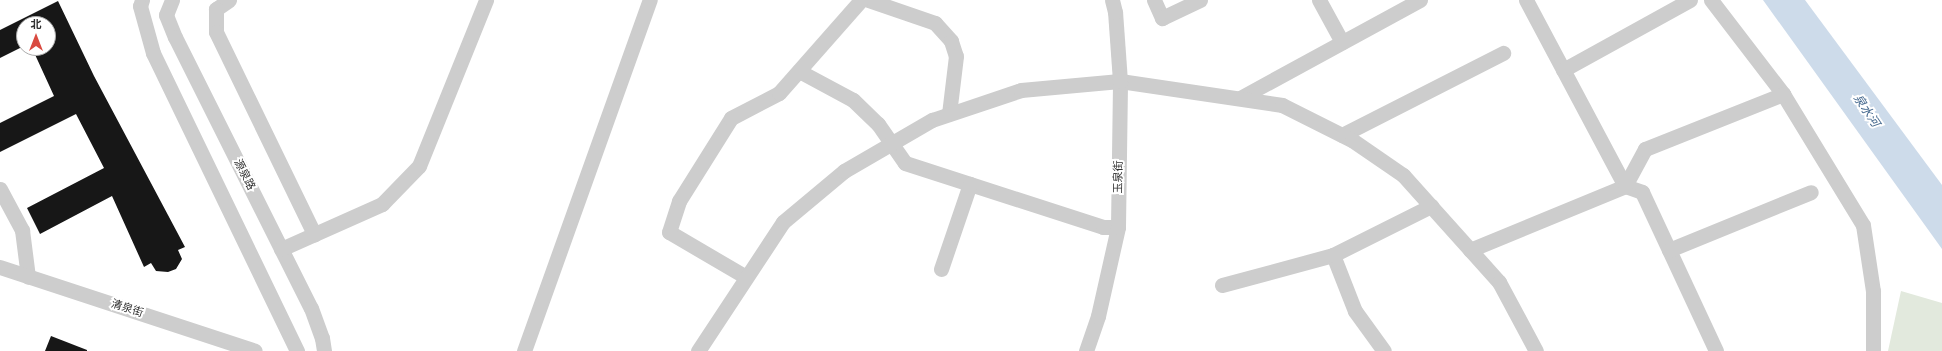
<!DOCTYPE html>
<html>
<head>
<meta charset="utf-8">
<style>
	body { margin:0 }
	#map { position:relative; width:1942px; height:351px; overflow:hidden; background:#fff; font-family:"Sofia Sans Condensed","Noto Sans SC",sans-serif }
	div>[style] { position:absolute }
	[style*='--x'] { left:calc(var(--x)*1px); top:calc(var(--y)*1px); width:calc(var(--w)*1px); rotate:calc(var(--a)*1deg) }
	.green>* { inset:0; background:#e2e9dd }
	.water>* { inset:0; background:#cddbea }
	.building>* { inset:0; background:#171717 }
	.minor>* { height:15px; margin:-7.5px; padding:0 7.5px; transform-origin:7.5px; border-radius:7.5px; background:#cdcdcd }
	span { translate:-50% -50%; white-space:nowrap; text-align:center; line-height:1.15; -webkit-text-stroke:4px #fff; paint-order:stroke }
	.street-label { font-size:11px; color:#303030 }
	.water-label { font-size:12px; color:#43678d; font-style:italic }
	.north { position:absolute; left:16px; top:16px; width:40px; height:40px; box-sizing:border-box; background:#fff; border:1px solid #acacac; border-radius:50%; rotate:0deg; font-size:11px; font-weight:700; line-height:16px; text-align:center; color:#303030 }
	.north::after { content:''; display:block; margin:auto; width:14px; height:18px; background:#d94a40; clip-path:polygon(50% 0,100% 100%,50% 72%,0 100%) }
</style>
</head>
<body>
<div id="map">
	<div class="green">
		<div style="clip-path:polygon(1901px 291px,1942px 303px,1942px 351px,1888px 351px)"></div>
	</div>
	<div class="water">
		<div style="clip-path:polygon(1763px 0,1805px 0,1942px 185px,1942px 249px)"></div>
	</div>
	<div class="building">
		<div style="clip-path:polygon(58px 1px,94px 76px,185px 247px,178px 250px,182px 259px,176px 269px,168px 272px,156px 271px,151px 263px,144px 267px,112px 196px,40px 234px,27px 208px,104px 168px,76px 114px,0 152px,0 123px,54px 96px,32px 48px,48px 48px,48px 24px,24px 24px,24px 46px,0 58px,0 30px)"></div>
		<div style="clip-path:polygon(51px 336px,87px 350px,87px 351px,45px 351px)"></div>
	</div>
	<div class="minor">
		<div style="--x:142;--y:0;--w:6;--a:108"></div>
		<div style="--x:140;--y:6;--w:49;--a:74.5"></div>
		<div style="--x:153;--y:53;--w:331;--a:64.2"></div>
		<div style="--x:172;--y:0;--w:16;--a:112"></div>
		<div style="--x:166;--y:15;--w:24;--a:68"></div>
		<div style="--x:175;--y:37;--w:303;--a:63.4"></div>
		<div style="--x:311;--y:308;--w:32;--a:70"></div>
		<div style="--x:322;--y:338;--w:13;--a:81"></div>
		<div style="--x:229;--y:0;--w:16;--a:145"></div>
		<div style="--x:216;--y:9;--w:23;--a:90"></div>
		<div style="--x:216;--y:32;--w:225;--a:64.1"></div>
		<div style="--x:868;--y:0;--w:71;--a:18.9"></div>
		<div style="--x:935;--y:23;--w:24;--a:48"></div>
		<div style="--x:951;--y:41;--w:16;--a:72"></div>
		<div style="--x:956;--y:56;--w:58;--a:96.9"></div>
		<div style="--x:1154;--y:0;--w:20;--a:66"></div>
		<div style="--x:1162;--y:18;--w:42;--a:-25.3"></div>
		<div style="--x:1319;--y:0;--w:48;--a:61.3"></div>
		<div style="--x:1526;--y:0;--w:211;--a:62"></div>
		<div style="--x:1625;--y:186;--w:18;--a:19"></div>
		<div style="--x:1642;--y:192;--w:175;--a:65"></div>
		<div style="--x:1711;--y:0;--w:118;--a:52.5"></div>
		<div style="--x:1783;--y:94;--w:153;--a:58.6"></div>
		<div style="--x:1863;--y:225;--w:67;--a:81.4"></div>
		<div style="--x:1873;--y:291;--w:60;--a:90"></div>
		<div style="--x:1563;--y:70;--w:145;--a:-28.9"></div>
		<div style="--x:799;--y:71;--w:61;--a:28.2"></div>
		<div style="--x:853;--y:100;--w:35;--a:44"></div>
		<div style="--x:878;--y:124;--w:47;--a:55.3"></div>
		<div style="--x:905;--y:163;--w:208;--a:17.9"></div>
		<div style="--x:1103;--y:227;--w:15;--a:0"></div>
		<div style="--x:1240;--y:98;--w:205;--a:-28.6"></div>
		<div style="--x:1342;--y:135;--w:181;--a:-27"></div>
		<div style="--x:0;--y:189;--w:47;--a:61.8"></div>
		<div style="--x:22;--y:230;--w:47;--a:82.7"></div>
		<div style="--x:281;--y:249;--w:111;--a:-24"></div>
		<div style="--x:382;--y:204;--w:53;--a:-45.8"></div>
		<div style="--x:419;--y:166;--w:179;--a:-68"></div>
		<div style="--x:1470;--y:250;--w:168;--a:-22.4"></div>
		<div style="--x:1625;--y:186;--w:42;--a:-61.6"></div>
		<div style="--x:1645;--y:149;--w:149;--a:-21.7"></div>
		<div style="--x:1669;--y:250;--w:153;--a:-22.2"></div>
		<div style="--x:1333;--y:255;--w:60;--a:68.6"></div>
		<div style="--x:1355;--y:311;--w:49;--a:54.1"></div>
		<div style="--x:0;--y:267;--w:268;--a:18.2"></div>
		<div style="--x:941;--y:269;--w:90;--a:-71.2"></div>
		<div style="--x:746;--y:277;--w:89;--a:-149.7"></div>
		<div style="--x:669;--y:232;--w:33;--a:-72"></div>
		<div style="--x:679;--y:201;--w:98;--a:-57.9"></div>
		<div style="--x:731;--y:118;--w:54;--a:-27.5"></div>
		<div style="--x:779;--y:93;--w:124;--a:-48.6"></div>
		<div style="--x:1222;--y:285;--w:115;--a:-15.1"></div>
		<div style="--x:1333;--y:255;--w:110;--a:-26.6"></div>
		<div style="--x:524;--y:351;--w:373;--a:-70.3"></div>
		<div style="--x:698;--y:351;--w:154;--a:-56.6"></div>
		<div style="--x:783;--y:222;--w:80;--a:-39.9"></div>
		<div style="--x:844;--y:171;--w:102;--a:-30.1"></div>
		<div style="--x:932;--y:120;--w:94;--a:-18.6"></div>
		<div style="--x:1021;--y:90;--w:99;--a:-5.2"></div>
		<div style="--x:1120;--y:81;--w:164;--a:8.4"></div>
		<div style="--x:1282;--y:105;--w:78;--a:26.6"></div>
		<div style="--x:1352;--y:140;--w:62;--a:34.5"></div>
		<div style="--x:1403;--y:175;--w:144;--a:48.1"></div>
		<div style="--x:1499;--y:282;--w:78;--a:61.8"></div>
		<div style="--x:1086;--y:351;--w:37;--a:-71"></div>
		<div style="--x:1098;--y:316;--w:91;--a:-77.3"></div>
		<div style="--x:1118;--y:227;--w:146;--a:-89.2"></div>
		<div style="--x:1120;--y:81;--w:69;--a:-94.1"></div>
		<div style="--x:1115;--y:12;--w:12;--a:-104"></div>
	</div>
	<div class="street-label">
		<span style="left:244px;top:175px;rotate:63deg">源泉路</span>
		<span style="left:1119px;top:177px;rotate:-89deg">玉泉街</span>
		<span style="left:127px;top:309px;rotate:18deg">清泉街</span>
	</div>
	<div class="water-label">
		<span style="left:1866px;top:111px;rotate:56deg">泉水河</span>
	</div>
	<div class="north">北</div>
</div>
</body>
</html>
